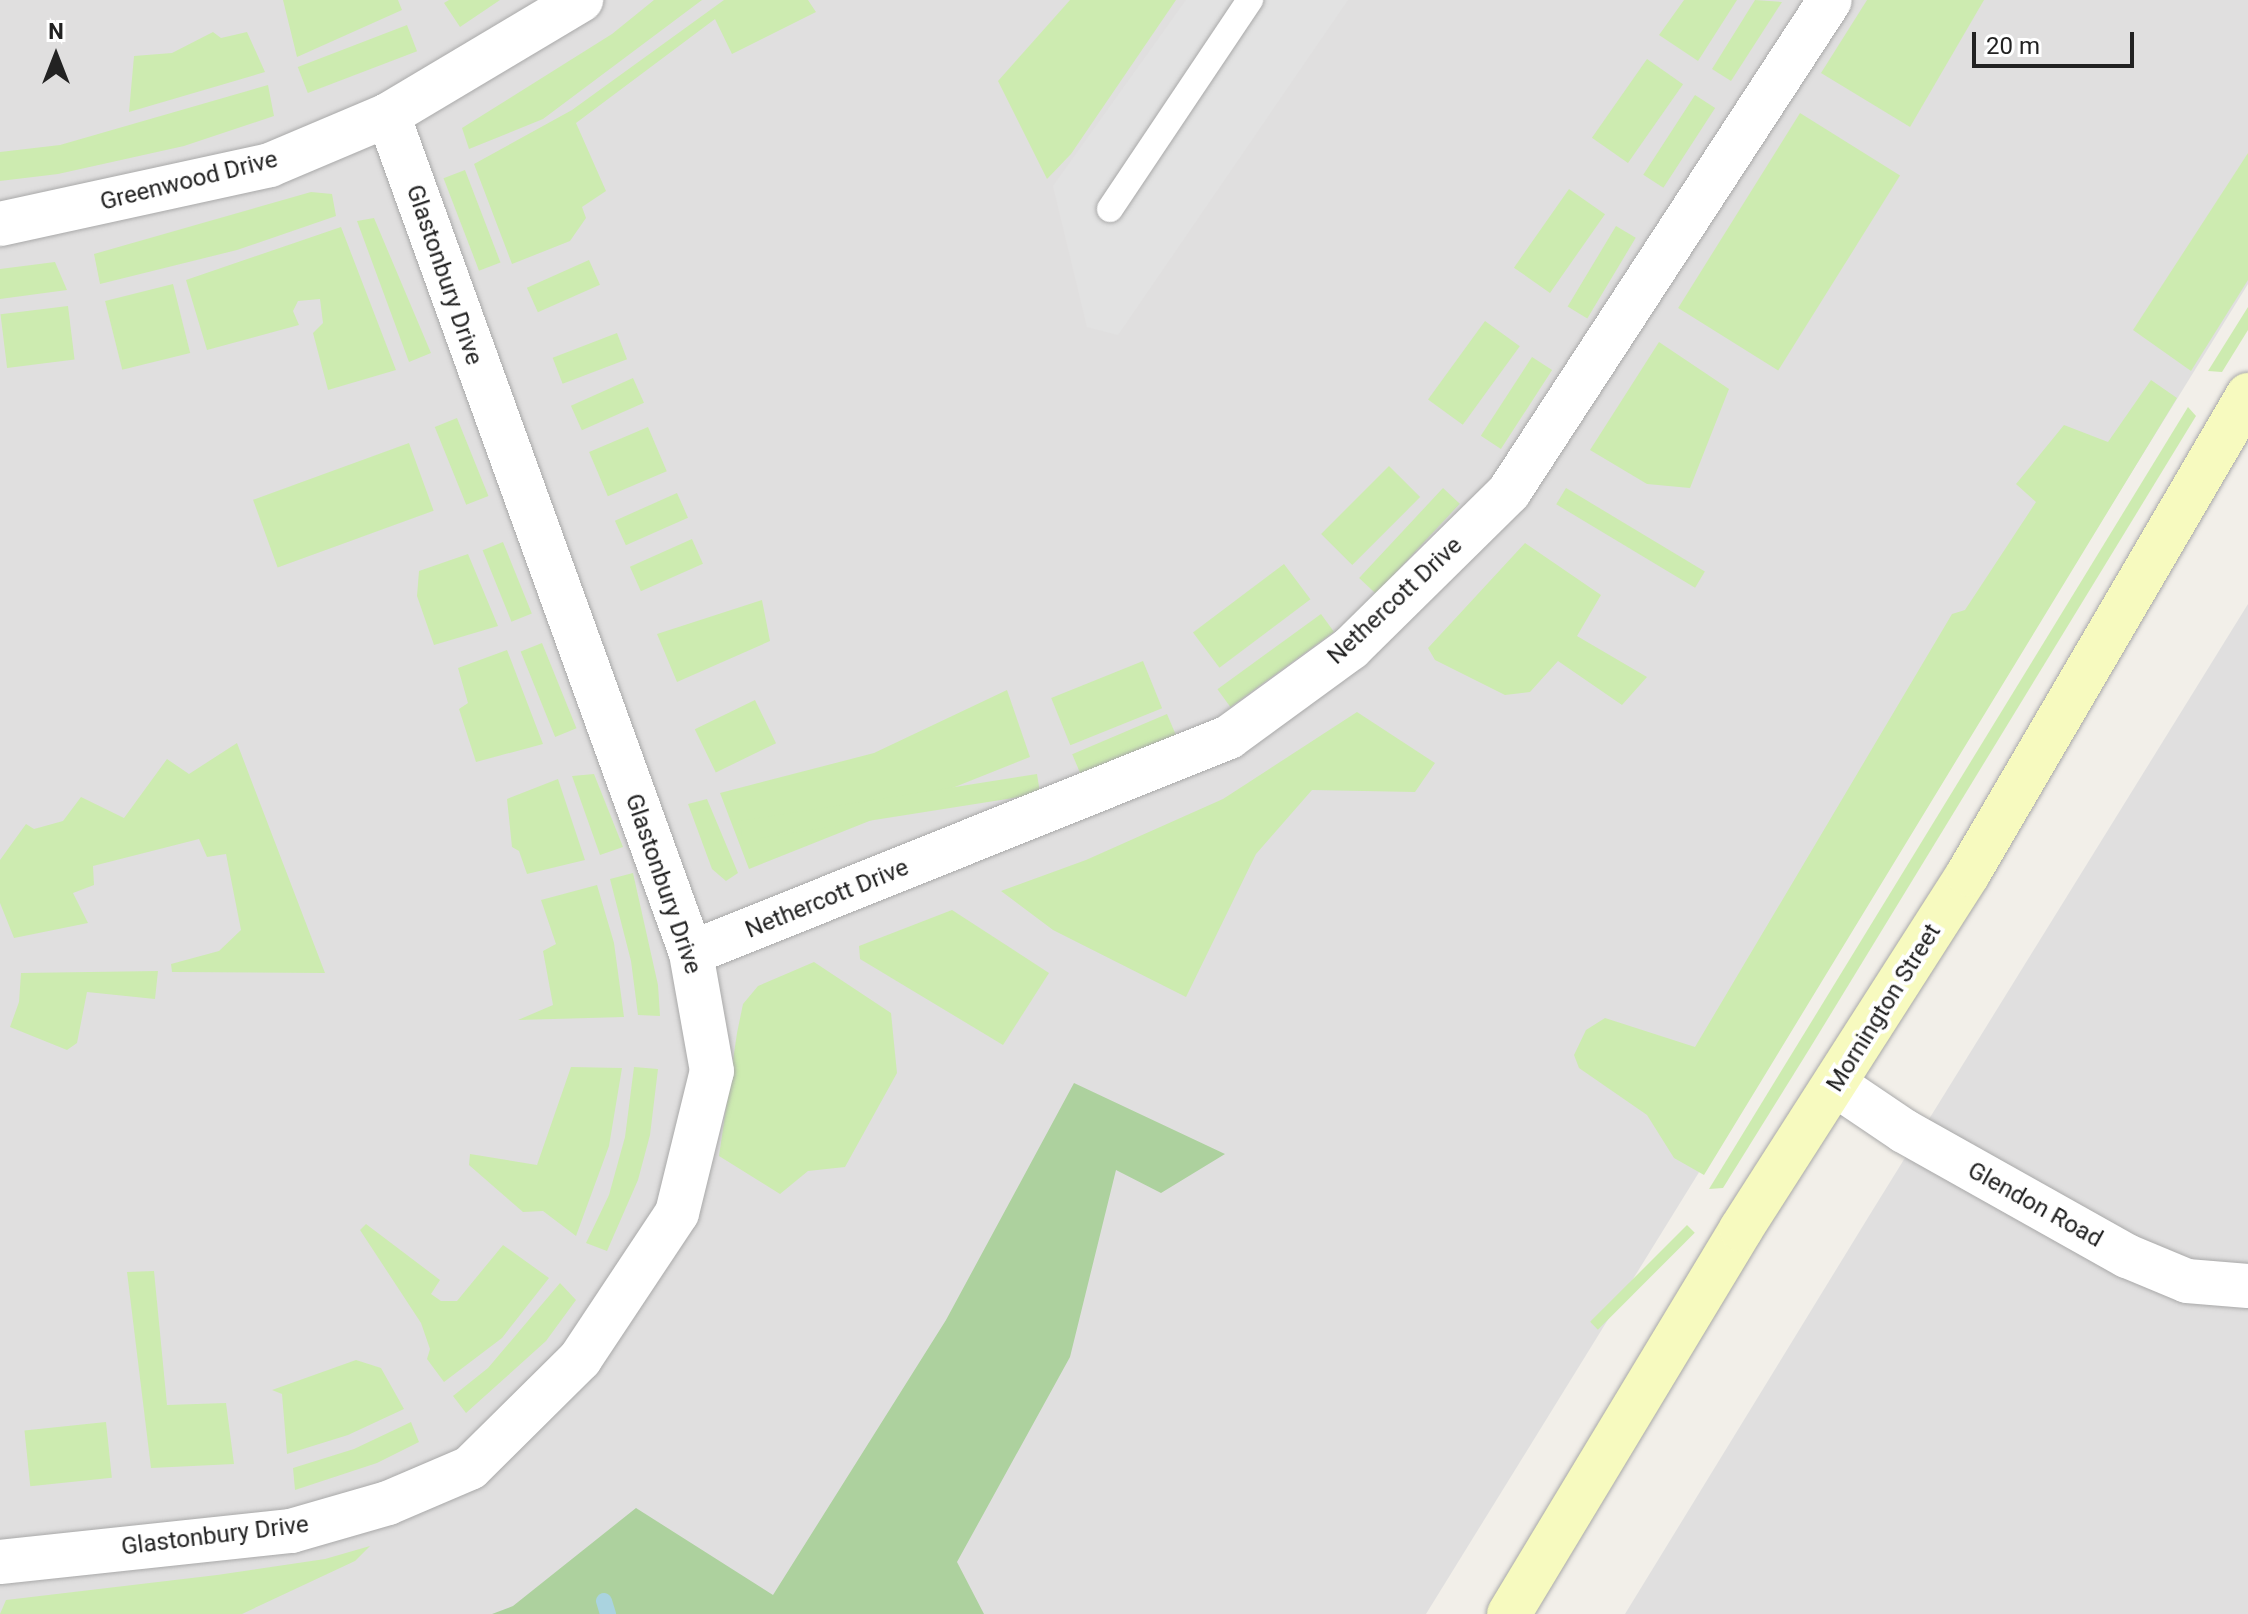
<!DOCTYPE html>
<html>
<head>
<meta charset="utf-8">
<style>
	body { margin:0 }
	#map { position:relative; width:2248px; height:1614px; overflow:hidden; background:#f2efe9; font-family:Roboto,sans-serif }
	div>[style] { position:absolute }
	[style*='--x'] { left:calc(var(--x)*1px); top:calc(var(--y)*1px); width:calc(var(--w)*1px); rotate:calc(var(--a)*1deg) }
	.residential>* { inset:0; background:#e0dfdf }
	.grass>* { inset:0; background:#cdebb0; transform-origin:0 0 }
	.forest>* { inset:0; background:#add19e }
	.parking>* { inset:0; background:#e2e2e2 }
	.stream>* { height:16px; margin:-8px; padding:0 8px; transform-origin:8px; border-radius:8px; background:#aad3df }
	.roads { filter:drop-shadow(0 0 2px #a9a9a9) drop-shadow(0 0 2px #a9a9a9) }
	.lane>* { height:26px; margin:-13px; padding:0 13px; transform-origin:13px; border-radius:13px; background:#fff }
	.street>* { height:44px; margin:-22px; padding:0 22px; transform-origin:22px; border-radius:22px; background:#fff }
	.secondary>* { height:44px; margin:-22px; padding:0 22px; transform-origin:22px; border-radius:22px; background:#f7fabf }
	span { translate:-50% -50%; white-space:nowrap; text-align:center; line-height:1.15; -webkit-text-stroke:8px #fff; paint-order:stroke }
	.street-label { font-size:24px; color:#222 }
	.north { position:absolute; left:16px; top:16px; width:80px; height:80px; -webkit-text-stroke:6px #fff; paint-order:stroke; rotate:0deg; font-size:22px; font-weight:700; line-height:32px; text-align:center; color:#222 }
	.north::after { content:''; display:block; margin:auto; width:28px; height:36px; background:#222; clip-path:polygon(50% 0,100% 100%,50% 72%,0 100%) }
	.scale { position:absolute; left:1972px; top:32px; width:162px; height:36px; box-sizing:border-box; border:4px solid #222; border-top:0; padding-left:10px; font-size:24px; line-height:28px; white-space:nowrap; color:#222; -webkit-text-stroke:6px #fff; paint-order:stroke }
</style>
</head>
<body>
<div id="map">
	<div class="residential">
		<div style="clip-path:polygon(0 0,2248px 0,2248px 284px,1426px 1614px,0 1614px)"></div>
		<div style="clip-path:polygon(2248px 604px,2248px 1614px,1625px 1614px,1869px 1216px)"></div>
	</div>
	<div class="grass">
		<div style="clip-path:polygon(283px 0,398px 0,402px 10px,297px 57px)"></div>
		<div style="clip-path:polygon(449px 0,500px 0,460px 27px,444px 3px)"></div>
		<div style="clip-path:polygon(654px 0,702px 0,543px 119px,469px 149px,462px 128px,612px 34px)"></div>
		<div style="clip-path:polygon(724px 0,808px 0,816px 12px,732px 54px,715px 19px,576px 123px,606px 191px,582px 207px,586px 218px,570px 241px,512px 264px,474px 164px,572px 110px)"></div>
		<div style="clip-path:polygon(1070px 0,1176px 0,1071px 154px,1047px 179px,998px 81px)"></div>
		<div style="clip-path:polygon(1684px 0,1737px 0,1698px 61px,1659px 35px)"></div>
		<div style="clip-path:polygon(1755px 0,1782px 2px,1731px 81px,1712px 69px)"></div>
		<div style="clip-path:polygon(1867px 0,1984px 0,1910px 127px,1821px 73px)"></div>
		<div style="left:407px;top:25px;width:28px;height:117px;rotate:69deg"></div>
		<div style="clip-path:polygon(213px 32px,221px 38px,247px 32px,265px 72px,129px 112px,134px 56px,172px 53px)"></div>
		<div style="left:1647px;top:59px;width:44px;height:96px;rotate:35deg"></div>
		<div style="clip-path:polygon(268px 85px,274px 116px,184px 146px,58px 174px,0 181px,0 152px,60px 145px)"></div>
		<div style="left:1695px;top:95px;width:24px;height:95px;rotate:33deg"></div>
		<div style="left:1800px;top:113px;width:118px;height:230px;rotate:32deg"></div>
		<div style="clip-path:polygon(2248px 153px,2248px 280px,2191px 371px,2133px 330px)"></div>
		<div style="left:465px;top:170px;width:99px;height:23px;rotate:69deg"></div>
		<div style="left:1569px;top:189px;width:44px;height:96px;rotate:35deg"></div>
		<div style="clip-path:polygon(311px 192px,332px 194px,336px 216px,237px 250px,100px 284px,94px 254px)"></div>
		<div style="clip-path:polygon(374px 218px,431px 353px,409px 362px,357px 221px)"></div>
		<div style="left:1616px;top:226px;width:23px;height:94px;rotate:31deg"></div>
		<div style="clip-path:polygon(341px 227px,396px 370px,328px 390px,313px 333px,323px 323px,320px 299px,298px 301px,293px 311px,299px 325px,207px 350px,186px 280px)"></div>
		<div style="left:589px;top:260px;width:27px;height:68px;rotate:66deg"></div>
		<div style="clip-path:polygon(55px 262px,67px 290px,0 299px,0 269px)"></div>
		<div style="left:173px;top:284px;width:71px;height:70px;rotate:76deg"></div>
		<div style="left:68px;top:306px;width:54px;height:68px;rotate:83deg"></div>
		<div style="clip-path:polygon(2248px 307px,2248px 330px,2222px 372px,2208px 371px)"></div>
		<div style="left:1485px;top:321px;width:43px;height:97px;rotate:36deg"></div>
		<div style="left:617px;top:333px;width:28px;height:69px;rotate:69deg"></div>
		<div style="clip-path:polygon(1659px 342px,1729px 389px,1690px 488px,1647px 484px,1590px 450px)"></div>
		<div style="left:1532px;top:357px;width:24px;height:94px;rotate:33deg"></div>
		<div style="left:633px;top:378px;width:27px;height:68px;rotate:66deg"></div>
		<div style="clip-path:polygon(2151px 380px,2177px 398px,1704px 1175px,1674px 1158px,1647px 1115px,1579px 1068px,1574px 1055px,1586px 1030px,1605px 1018px,1695px 1047px,1952px 614px,1965px 610px,2036px 502px,2016px 484px,2064px 425px,2108px 442px)"></div>
		<div style="clip-path:polygon(2188px 407px,2196px 416px,1810px 1048px,1723px 1188px,1709px 1189px)"></div>
		<div style="left:457px;top:418px;width:84px;height:24px;rotate:68deg"></div>
		<div style="left:648px;top:427px;width:48px;height:64px;rotate:67deg"></div>
		<div style="left:409px;top:443px;width:72px;height:166px;rotate:70deg"></div>
		<div style="left:1389px;top:466px;width:44px;height:96px;rotate:45deg"></div>
		<div style="left:1443px;top:488px;width:23px;height:123px;rotate:43deg"></div>
		<div style="left:1566px;top:488px;width:162px;height:19px;rotate:31deg"></div>
		<div style="left:677px;top:493px;width:27px;height:68px;rotate:66deg"></div>
		<div style="left:692px;top:539px;width:27px;height:68px;rotate:66deg"></div>
		<div style="left:503px;top:542px;width:77px;height:22px;rotate:68deg"></div>
		<div style="clip-path:polygon(1525px 543px,1601px 595px,1577px 636px,1647px 677px,1622px 705px,1558px 661px,1530px 692px,1505px 695px,1435px 660px,1428px 648px)"></div>
		<div style="clip-path:polygon(468px 554px,498px 626px,434px 645px,417px 596px,419px 571px)"></div>
		<div style="left:1284px;top:564px;width:44px;height:114px;rotate:53deg"></div>
		<div style="clip-path:polygon(762px 600px,770px 641px,677px 682px,657px 634px)"></div>
		<div style="left:1321px;top:614px;width:22px;height:128px;rotate:54deg"></div>
		<div style="left:542px;top:643px;width:92px;height:23px;rotate:68deg"></div>
		<div style="clip-path:polygon(507px 650px,543px 744px,476px 762px,459px 709px,468px 703px,458px 668px)"></div>
		<div style="left:1143px;top:661px;width:51px;height:99px;rotate:68deg"></div>
		<div style="clip-path:polygon(1007px 690px,1030px 757px,749px 869px,720px 793px,874px 753px)"></div>
		<div style="left:755px;top:700px;width:48px;height:67px;rotate:64deg"></div>
		<div style="clip-path:polygon(1357px 712px,1435px 763px,1415px 792px,1312px 790px,1256px 854px,1186px 997px,1053px 930px,1001px 891px,1086px 860px,1223px 799px)"></div>
		<div style="left:1167px;top:714px;width:25px;height:103px;rotate:67deg"></div>
		<div style="clip-path:polygon(237px 743px,325px 973px,172px 972px,171px 964px,219px 951px,241px 930px,226px 854px,207px 857px,199px 839px,93px 866px,94px 885px,73px 893px,88px 923px,14px 938px,0 903px,0 860px,26px 824px,34px 829px,63px 821px,81px 797px,124px 818px,167px 759px,189px 774px)"></div>
		<div style="clip-path:polygon(594px 774px,623px 847px,600px 855px,572px 776px)"></div>
		<div style="left:1037px;top:774px;width:20px;height:301px;rotate:81deg"></div>
		<div style="clip-path:polygon(558px 779px,585px 860px,527px 874px,519px 851px,512px 847px,507px 799px)"></div>
		<div style="clip-path:polygon(707px 799px,738px 873px,726px 881px,712px 869px,688px 804px)"></div>
		<div style="clip-path:polygon(633px 873px,658px 985px,660px 1016px,638px 1015px,631px 961px,610px 879px)"></div>
		<div style="clip-path:polygon(597px 885px,614px 943px,624px 1017px,518px 1020px,553px 1005px,543px 951px,556px 944px,541px 900px)"></div>
		<div style="clip-path:polygon(952px 910px,1049px 973px,1003px 1045px,860px 959px,859px 946px)"></div>
		<div style="clip-path:polygon(814px 962px,891px 1013px,897px 1073px,845px 1167px,808px 1171px,780px 1194px,719px 1156px,737px 1033px,743px 1004px,758px 986px)"></div>
		<div style="clip-path:polygon(158px 971px,155px 999px,87px 992px,77px 1043px,67px 1050px,10px 1027px,19px 1002px,21px 973px)"></div>
		<div style="clip-path:polygon(571px 1067px,622px 1068px,609px 1146px,576px 1236px,543px 1211px,523px 1212px,469px 1165px,470px 1154px,537px 1165px)"></div>
		<div style="clip-path:polygon(634px 1067px,658px 1069px,650px 1135px,638px 1180px,607px 1251px,586px 1243px,609px 1195px,625px 1137px)"></div>
		<div style="clip-path:polygon(366px 1224px,440px 1280px,431px 1294px,441px 1301px,457px 1301px,503px 1245px,549px 1278px,502px 1338px,444px 1382px,427px 1359px,430px 1349px,421px 1323px,360px 1230px)"></div>
		<div style="left:1687px;top:1225px;width:11px;height:137px;rotate:45deg"></div>
		<div style="clip-path:polygon(154px 1271px,167px 1405px,226px 1403px,234px 1464px,151px 1468px,127px 1272px)"></div>
		<div style="clip-path:polygon(560px 1283px,576px 1300px,546px 1341px,466px 1413px,453px 1396px,488px 1368px)"></div>
		<div style="clip-path:polygon(356px 1360px,381px 1368px,404px 1409px,348px 1435px,287px 1454px,282px 1394px,272px 1390px)"></div>
		<div style="left:106px;top:1422px;width:56px;height:82px;rotate:84deg"></div>
		<div style="clip-path:polygon(411px 1422px,419px 1442px,377px 1463px,295px 1490px,293px 1468px,354px 1449px)"></div>
		<div style="clip-path:polygon(370px 1546px,355px 1561px,242px 1614px,0 1614px,6px 1600px,217px 1575px,325px 1559px)"></div>
	</div>
	<div class="forest">
		<div style="clip-path:polygon(1074px 1083px,1225px 1154px,1161px 1193px,1116px 1170px,1070px 1357px,957px 1562px,984px 1614px,492px 1614px,513px 1606px,636px 1508px,773px 1595px,946px 1320px)"></div>
	</div>
	<div class="parking">
		<div style="clip-path:polygon(1186px 0,1348px 0,1118px 335px,1087px 327px,1053px 186px)"></div>
	</div>
	<div class="stream">
		<div style="--x:604;--y:1601;--w:14;--a:73"></div>
	</div>
	<div class="roads">
		<div class="lane">
			<div style="--x:1110;--y:209;--w:252;--a:-56.2"></div>
		</div>
		<div class="street">
			<div style="--x:0;--y:224;--w:276;--a:-12.3"></div>
			<div style="--x:270;--y:165;--w:128;--a:-23"></div>
			<div style="--x:388;--y:115;--w:225;--a:-30.8"></div>
			<div style="--x:691;--y:953;--w:580;--a:-21.87"></div>
			<div style="--x:1229;--y:737;--w:151;--a:-36.1"></div>
			<div style="--x:1351;--y:648;--w:222;--a:-44.6"></div>
			<div style="--x:1509;--y:492;--w:587;--a:-56.88"></div>
			<div style="--x:1836;--y:1085;--w:82;--a:34.1"></div>
			<div style="--x:1904;--y:1131;--w:256;--a:29.3"></div>
			<div style="--x:2127;--y:1256;--w:65;--a:22.6"></div>
			<div style="--x:2187;--y:1281;--w:61;--a:4.7"></div>
			<div style="--x:0;--y:1562;--w:293;--a:-6.1"></div>
			<div style="--x:291;--y:1531;--w:101;--a:-16.1"></div>
			<div style="--x:388;--y:1503;--w:89;--a:-23.1"></div>
			<div style="--x:470;--y:1468;--w:155;--a:-44.7"></div>
			<div style="--x:580;--y:1359;--w:175;--a:-56.4"></div>
			<div style="--x:677;--y:1213;--w:146;--a:-76.2"></div>
			<div style="--x:712;--y:1071;--w:120;--a:-100.1"></div>
			<div style="--x:691;--y:953;--w:891;--a:-109.88"></div>
		</div>
		<div class="secondary">
			<div style="--x:1509;--y:1614;--w:449;--a:-58.9"></div>
			<div style="--x:1741;--y:1229;--w:421;--a:-57.4"></div>
			<div style="--x:1968;--y:874;--w:555;--a:-59.69"></div>
		</div>
	</div>
	<div class="street-label">
		<span style="left:189px;top:181px;rotate:-14deg">Greenwood Drive</span>
		<span style="left:444px;top:275px;rotate:71deg">Glastonbury Drive</span>
		<span style="left:1395px;top:601px;rotate:-43deg">Nethercott Drive</span>
		<span style="left:663px;top:884px;rotate:71deg">Glastonbury Drive</span>
		<span style="left:827px;top:899px;rotate:-22deg">Nethercott Drive</span>
		<span style="left:1884px;top:1008px;rotate:-58deg">Mornington Street</span>
		<span style="left:2035px;top:1205px;rotate:29deg">Glendon Road</span>
		<span style="left:215px;top:1536px;rotate:-7deg">Glastonbury Drive</span>
	</div>
	<div class="north">N</div>
	<div class="scale">20 m</div>
</div>
</body>
</html>
